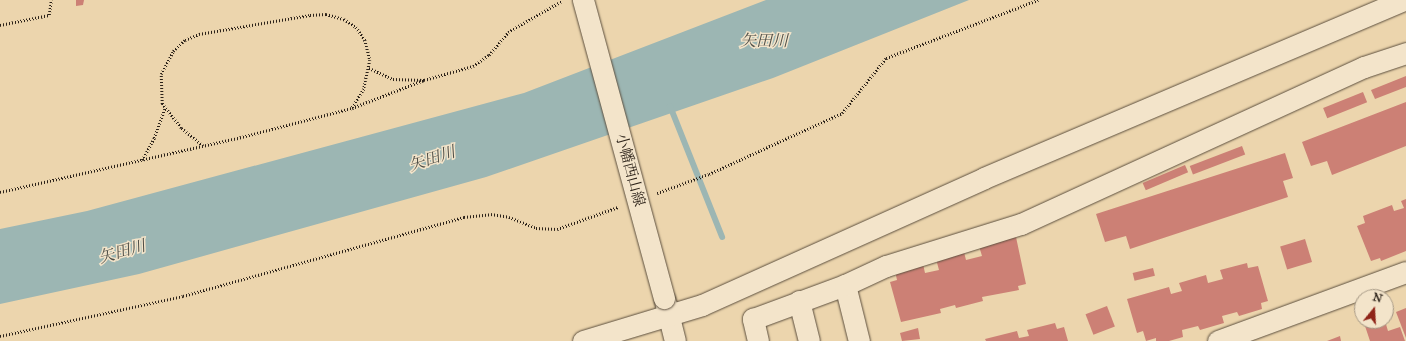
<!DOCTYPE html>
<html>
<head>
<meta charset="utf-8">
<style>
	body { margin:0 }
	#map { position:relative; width:1406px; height:341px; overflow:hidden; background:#ecd5ad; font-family:"IM FELL Great Primer","Noto Serif JP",serif }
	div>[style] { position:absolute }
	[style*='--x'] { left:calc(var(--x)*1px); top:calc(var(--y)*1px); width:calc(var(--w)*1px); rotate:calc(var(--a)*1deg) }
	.water>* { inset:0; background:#9cb6b3 }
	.stream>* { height:6px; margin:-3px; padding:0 3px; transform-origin:3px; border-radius:3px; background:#9cb6b3 }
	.building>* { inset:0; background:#cc8075; transform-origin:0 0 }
	.path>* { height:2.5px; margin-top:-1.25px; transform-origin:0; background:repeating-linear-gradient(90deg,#2c2219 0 1px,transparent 0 3px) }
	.roads { filter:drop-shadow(0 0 1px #5c4f3e) drop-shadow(0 0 1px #5c4f3e) }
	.minor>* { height:21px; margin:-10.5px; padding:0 10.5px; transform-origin:10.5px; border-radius:10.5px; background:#f3e4ca }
	.bridges { filter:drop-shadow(0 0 1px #5c4f3e) drop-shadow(0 0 1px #5c4f3e) }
	.minor-bridge>* { height:21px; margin:-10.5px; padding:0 10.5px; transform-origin:10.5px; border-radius:10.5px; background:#f3e4ca }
	span { translate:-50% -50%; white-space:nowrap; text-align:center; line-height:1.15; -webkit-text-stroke:3px #f3e4ca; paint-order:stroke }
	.street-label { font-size:15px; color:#2c2219 }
	.water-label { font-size:16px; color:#4e4e47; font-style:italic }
	.north { position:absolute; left:1354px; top:289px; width:40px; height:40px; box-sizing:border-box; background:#f3e4ca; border:1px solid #a39683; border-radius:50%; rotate:18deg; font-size:11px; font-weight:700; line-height:16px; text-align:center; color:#2c2219 }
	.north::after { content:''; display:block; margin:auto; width:14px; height:18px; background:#8f2418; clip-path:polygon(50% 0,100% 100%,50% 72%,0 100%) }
</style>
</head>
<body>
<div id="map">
	<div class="water">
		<div style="clip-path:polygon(766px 0,969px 0,773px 78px,486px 177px,139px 274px,0 304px,0 229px,87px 211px,524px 93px)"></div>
	</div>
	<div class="stream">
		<div style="--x:670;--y:106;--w:141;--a:68.3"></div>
	</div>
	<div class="building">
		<div style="clip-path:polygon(76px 0,84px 0,83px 5px,76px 6px)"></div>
		<div style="clip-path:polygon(1406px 76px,1406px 87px,1375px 99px,1371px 90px)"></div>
		<div style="left:1363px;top:92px;width:11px;height:43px;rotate:68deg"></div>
		<div style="clip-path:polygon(1406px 102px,1406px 146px,1332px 175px,1327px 161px,1311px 166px,1302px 142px)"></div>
		<div style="left:1242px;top:146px;width:9px;height:56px;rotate:69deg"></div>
		<div style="clip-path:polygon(1285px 153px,1293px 178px,1283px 181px,1288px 197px,1130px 249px,1126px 236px,1105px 242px,1096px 214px)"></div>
		<div style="left:1185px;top:165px;width:8px;height:46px;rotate:67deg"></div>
		<div style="clip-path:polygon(1406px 199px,1406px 251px,1381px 261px,1380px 258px,1371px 261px,1357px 226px,1365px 223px,1363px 216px,1392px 205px,1394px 211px,1404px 208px,1401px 201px)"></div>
		<div style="clip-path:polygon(1016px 237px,1026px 284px,1018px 286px,1019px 290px,982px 297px,983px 301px,956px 308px,955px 305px,940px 309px,941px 313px,901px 322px,890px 282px,897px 280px,895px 271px,923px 264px,925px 273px,939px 270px,936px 259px,964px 252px,966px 260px,982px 256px,979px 246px)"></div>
		<div style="left:1305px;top:239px;width:24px;height:26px;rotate:73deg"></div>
		<div style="clip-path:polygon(1247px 263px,1248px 268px,1258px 266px,1268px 301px,1261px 303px,1262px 309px,1239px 316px,1237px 312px,1222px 316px,1224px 323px,1200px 330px,1198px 326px,1182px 330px,1183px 337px,1169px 341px,1156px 341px,1156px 338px,1146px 341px,1143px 331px,1137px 333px,1127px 299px,1169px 287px,1171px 294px,1182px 291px,1179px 283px,1206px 275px,1208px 283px,1223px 279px,1220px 270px)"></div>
		<div style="left:1153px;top:268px;width:8px;height:21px;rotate:76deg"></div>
		<div style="left:1107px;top:306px;width:22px;height:23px;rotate:69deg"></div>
		<div style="clip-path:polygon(1406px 308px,1406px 338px,1396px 312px)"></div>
		<div style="clip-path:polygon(1369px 321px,1385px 321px,1388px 331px,1400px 327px,1405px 341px,1370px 341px,1364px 323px)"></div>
		<div style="clip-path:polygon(1055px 323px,1057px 329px,1064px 327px,1068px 341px,986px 341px,985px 339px,1017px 331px,1019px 338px,1029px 336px,1027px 330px)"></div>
		<div style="clip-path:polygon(918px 328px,920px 339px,902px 341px,900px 333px)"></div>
		<div style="clip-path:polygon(1340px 336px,1341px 341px,1327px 341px)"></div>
	</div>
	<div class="path">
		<div style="--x:0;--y:25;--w:50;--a:-11.5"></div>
		<div style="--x:49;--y:15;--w:15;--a:-82"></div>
		<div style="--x:369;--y:68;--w:26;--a:25"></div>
		<div style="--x:393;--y:79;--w:31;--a:2"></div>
		<div style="--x:424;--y:80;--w:51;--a:-15.9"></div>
		<div style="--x:473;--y:66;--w:19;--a:-35"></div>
		<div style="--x:489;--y:55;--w:30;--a:-50"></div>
		<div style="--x:508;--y:32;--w:62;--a:-29.9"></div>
		<div style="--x:203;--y:146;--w:28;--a:-141"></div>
		<div style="--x:181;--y:128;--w:31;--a:-128"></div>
		<div style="--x:162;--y:104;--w:30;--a:-92"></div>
		<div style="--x:161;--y:74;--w:26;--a:-62"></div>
		<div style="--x:173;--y:51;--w:16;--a:-43"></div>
		<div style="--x:185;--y:40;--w:15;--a:-23"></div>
		<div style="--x:199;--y:34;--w:113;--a:-9.7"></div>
		<div style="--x:310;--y:15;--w:16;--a:-4"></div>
		<div style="--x:326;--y:14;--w:19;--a:16"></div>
		<div style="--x:344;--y:19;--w:14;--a:34"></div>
		<div style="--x:356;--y:27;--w:16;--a:55"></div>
		<div style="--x:365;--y:40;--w:21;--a:76"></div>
		<div style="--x:370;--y:60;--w:30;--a:102"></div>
		<div style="--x:364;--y:89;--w:22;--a:122"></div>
		<div style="--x:142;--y:160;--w:25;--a:-61"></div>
		<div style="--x:154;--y:138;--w:32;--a:-70"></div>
		<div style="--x:0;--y:192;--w:240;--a:-12.8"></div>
		<div style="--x:234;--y:139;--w:122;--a:-14.7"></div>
		<div style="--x:352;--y:108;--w:77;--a:-21.3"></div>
		<div style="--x:657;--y:193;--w:55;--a:-20.1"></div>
		<div style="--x:709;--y:174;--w:146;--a:-24.6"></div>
		<div style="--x:842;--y:113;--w:70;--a:-51.3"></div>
		<div style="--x:886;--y:58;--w:163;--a:-20.9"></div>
		<div style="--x:0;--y:336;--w:187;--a:-12.3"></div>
		<div style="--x:183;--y:296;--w:292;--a:-15.7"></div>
		<div style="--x:464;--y:217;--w:27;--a:-6"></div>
		<div style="--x:491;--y:214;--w:18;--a:9"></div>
		<div style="--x:509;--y:217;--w:29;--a:22"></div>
		<div style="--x:536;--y:228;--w:21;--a:3"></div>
		<div style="--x:557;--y:229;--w:65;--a:-19.8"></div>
	</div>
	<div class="roads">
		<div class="minor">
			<div style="--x:845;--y:285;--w:58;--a:76"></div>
			<div style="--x:665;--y:301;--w:41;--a:76"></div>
			<div style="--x:799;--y:301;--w:41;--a:76"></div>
			<div style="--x:583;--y:341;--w:124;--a:-16.8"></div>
			<div style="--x:702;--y:305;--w:309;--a:-24.2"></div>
			<div style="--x:984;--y:178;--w:455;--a:-23"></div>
			<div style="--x:758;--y:341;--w:23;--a:-103"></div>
			<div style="--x:753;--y:319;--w:98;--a:-20.3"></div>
			<div style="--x:845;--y:285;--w:45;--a:-24.9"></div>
			<div style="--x:886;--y:266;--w:141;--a:-17.3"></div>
			<div style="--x:1021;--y:224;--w:377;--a:-24.6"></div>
			<div style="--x:1364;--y:67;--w:44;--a:-18.4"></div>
			<div style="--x:1218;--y:341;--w:200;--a:-20.2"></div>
		</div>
	</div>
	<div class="bridges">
		<div class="minor-bridge">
			<div style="--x:583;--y:0;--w:309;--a:74.8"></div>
		</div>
	</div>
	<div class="street-label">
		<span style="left:630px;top:170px;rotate:75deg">小幡西山線</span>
	</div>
	<div class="water-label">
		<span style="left:764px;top:41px">矢田川</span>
		<span style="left:432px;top:159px;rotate:-18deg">矢田川</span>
		<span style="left:122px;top:252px;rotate:-16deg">矢田川</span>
	</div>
	<div class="north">N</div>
</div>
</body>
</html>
